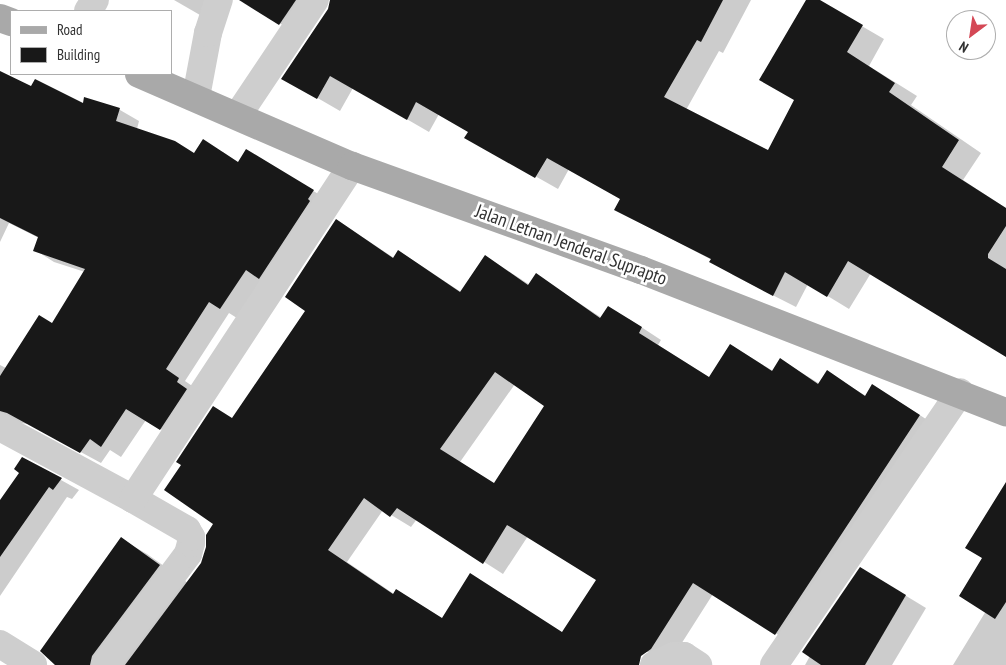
<!DOCTYPE html>
<html>
<head>
<meta charset="utf-8">
<style>
	body { margin:0 }
	#map { position:relative; width:1006px; height:665px; overflow:hidden; background:#fff; font-family:"PT Sans Narrow",sans-serif }
	div>[style] { position:absolute }
	[style*='--x'] { left:calc(var(--x)*1px); top:calc(var(--y)*1px); width:calc(var(--w)*1px); rotate:calc(var(--a)*1deg) }
	.shadow>* { inset:0; background:#0003 }
	.building>* { inset:0; background:#181818 }
	.minor>* { height:28px; margin:-14px; padding:0 14px; transform-origin:14px; border-radius:14px; background:#cecece }
	.major>* { height:28px; margin:-14px; padding:0 14px; transform-origin:14px; border-radius:14px; background:#a9a9a9 }
	span { translate:-50% -50%; white-space:nowrap; text-align:center; line-height:1.15; -webkit-text-stroke:5px #fff; paint-order:stroke }
	.street-label { font-size:19px; color:#313131 }
	.legend { position:absolute; left:10px; top:10px; width:162px; height:65px; box-sizing:border-box; background:#fff; border:1px solid #adadad; margin:0; padding:6px 9px; list-style:none; font-size:15px; color:#313131 }
	.legend li { display:flex; align-items:center; gap:10px; height:25px }
	.legend b { width:25px; border:1px solid #adadad }
	.north { position:absolute; left:946px; top:10px; width:50px; height:50px; box-sizing:border-box; background:#fff; border:1px solid #adadad; border-radius:50%; rotate:211deg; font-size:14px; font-weight:700; line-height:20px; text-align:center; color:#313131 }
	.north::after { content:''; display:block; margin:auto; width:18px; height:22px; background:#d44855; clip-path:polygon(50% 0,100% 100%,50% 72%,0 100%) }
</style>
</head>
<body>
<div id="map">
	<div class="shadow">
		<div style="clip-path:polygon(174px 0,232px 0,219px 26px)"></div>
		<div style="clip-path:polygon(242px 0,329px 0,302px 37px)"></div>
		<div style="clip-path:polygon(332px 0,751px 0,723px 53px,719px 51px,686px 110px,768px 152px,796px 100px,807px 0,817px 0,884px 39px,869px 66px,917px 96px,911px 105px,981px 153px,963px 180px,1006px 208px,1006px 356px,871px 273px,849px 309px,808px 284px,796px 307px,733px 275px,712px 260px,616px 210px,622px 199px,569px 169px,558px 189px,466px 137px,469px 131px,439px 114px,429px 132px,353px 88px,340px 111px,283px 78px,329px 9px)"></div>
		<div style="clip-path:polygon(0 72px,32px 88px,83px 104px,85px 98px,120px 110px,139px 121px,137px 129px,175px 142px,195px 154px,223px 152px,239px 163px,266px 162px,333px 203px,240px 320px,229px 313px,185px 381px,198px 390px,180px 441px,146px 420px,121px 457px,110px 450px,101px 463px,29px 424px,0 421px,0 365px,6px 368px,52px 325px,85px 272px,54px 262px,35px 250px,39px 238px,9px 223px,0 242px)"></div>
		<div style="clip-path:polygon(evenodd,337px 220px,394px 258px,399px 251px,461px 292px,485px 256px,530px 285px,536px 275px,602px 318px,629px 319px,661px 340px,658px 345px,710px 378px,731px 345px,773px 371px,781px 360px,820px 384px,827px 372px,866px 396px,893px 398px,940px 428px,796px 646px,713px 594px,671px 660px,667px 663px,642px 649px,630px 665px,62px 665px,121px 539px,147px 554px,188px 583px,202px 564px,215px 524px,233px 418px,307px 310px,337px 220px,515px 384px,546px 406px,495px 484px,460px 462px,515px 384px,337px 220px,383px 510px,411px 527px,417px 519px,503px 574px,528px 536px,597px 580px,563px 633px,443px 619px,397px 590px,394px 594px,347px 562px,383px 510px)"></div>
		<div style="clip-path:polygon(23px 459px,79px 490px,72px 499px,67px 497px,0 596px,0 503px,21px 473px)"></div>
		<div style="clip-path:polygon(1006px 490px,1006px 665px,953px 665px,986px 611px,984px 558px)"></div>
		<div style="clip-path:polygon(880px 580px,926px 608px,892px 665px,805px 665px,810px 656px)"></div>
	</div>
	<div class="building">
		<div style="clip-path:polygon(239px 0,296px 0,279px 25px)"></div>
		<div style="clip-path:polygon(330px 0,723px 0,701px 42px,697px 40px,664px 97px,768px 150px,794px 100px,759px 80px,806px 0,820px 0,863px 25px,847px 52px,895px 83px,889px 92px,959px 140px,942px 167px,1006px 208px,1006px 226px,988px 254px,988px 258px,1006px 269px,1006px 357px,848px 261px,827px 297px,785px 272px,773px 296px,709px 262px,711px 259px,614px 210px,620px 199px,547px 158px,535px 178px,464px 138px,468px 132px,416px 102px,407px 120px,330px 76px,317px 99px,281px 79px,328px 9px)"></div>
		<div style="clip-path:polygon(0 71px,31px 86px,35px 79px,83px 103px,84px 97px,120px 108px,116px 121px,175px 141px,194px 153px,203px 139px,238px 162px,246px 149px,314px 190px,308px 199px,310px 201px,259px 279px,246px 270px,220px 309px,209px 302px,166px 369px,179px 378px,177px 382px,187px 389px,160px 430px,126px 409px,101px 447px,90px 439px,80px 453px,7px 413px,0 411px,0 376px,39px 315px,52px 323px,85px 269px,33px 251px,38px 237px,0 218px)"></div>
		<div style="clip-path:polygon(evenodd,336px 219px,393px 258px,398px 250px,460px 292px,485px 255px,528px 285px,536px 273px,600px 318px,608px 306px,642px 327px,639px 333px,709px 377px,730px 344px,772px 371px,780px 358px,818px 384px,827px 370px,865px 396px,872px 384px,920px 415px,775px 635px,693px 583px,651px 649px,641px 656px,639px 665px,125px 665px,201px 563px,206px 547px,206px 535px,213px 524px,164px 490px,181px 465px,176px 462px,213px 406px,232px 418px,305px 311px,285px 297px,336px 219px,495px 372px,544px 406px,494px 483px,440px 449px,495px 372px,336px 219px,364px 498px,390px 517px,397px 508px,483px 564px,507px 525px,596px 580px,562px 632px,470px 573px,442px 618px,396px 589px,393px 594px,328px 550px,364px 498px)"></div>
		<div style="clip-path:polygon(22px 457px,62px 478px,53px 490px,49px 487px,0 557px,0 500px,19px 473px,14px 469px)"></div>
		<div style="clip-path:polygon(1006px 482px,1006px 602px,995px 619px,959px 596px,982px 558px,965px 548px)"></div>
		<div style="clip-path:polygon(121px 537px,160px 565px,92px 656px,90px 665px,55px 665px,40px 651px)"></div>
		<div style="clip-path:polygon(860px 567px,906px 595px,865px 665px,821px 665px,802px 652px)"></div>
	</div>
	<div class="minor">
		<div style="--x:88;--y:11;--w:13;--a:-58"></div>
		<div style="--x:196;--y:97;--w:65;--a:-79.4"></div>
		<div style="--x:208;--y:33;--w:35;--a:-72"></div>
		<div style="--x:238;--y:115;--w:138;--a:-56.2"></div>
		<div style="--x:0;--y:427;--w:151;--a:28.4"></div>
		<div style="--x:0;--y:644;--w:39;--a:32"></div>
		<div style="--x:105;--y:665;--w:139;--a:-53.2"></div>
		<div style="--x:188;--y:554;--w:11;--a:-75"></div>
		<div style="--x:191;--y:543;--w:6;--a:-90"></div>
		<div style="--x:191;--y:537;--w:8;--a:-120"></div>
		<div style="--x:187;--y:530;--w:62;--a:-150.1"></div>
		<div style="--x:133;--y:499;--w:399;--a:-56.7"></div>
		<div style="--x:654;--y:665;--w:22;--a:-24"></div>
		<div style="--x:674;--y:656;--w:10;--a:0"></div>
		<div style="--x:684;--y:656;--w:17;--a:33"></div>
		<div style="--x:774;--y:665;--w:330;--a:-55.7"></div>
	</div>
	<div class="major">
		<div style="--x:0;--y:18;--w:12;--a:20"></div>
		<div style="--x:139;--y:74;--w:232;--a:23.4"></div>
		<div style="--x:352;--y:166;--w:307;--a:19.8"></div>
		<div style="--x:641;--y:270;--w:392;--a:21.3"></div>
	</div>
	<div class="street-label">
		<span style="left:571px;top:245px;rotate:20deg">Jalan Letnan Jenderal Suprapto</span>
	</div>
	<ul class="legend">
	<li><b style="height:6px;background:#a9a9a9"></b>Road</li>
	<li><b style="height:14px;background:#181818"></b>Building</li>
	</ul>
	<div class="north">N</div>
</div>
</body>
</html>
